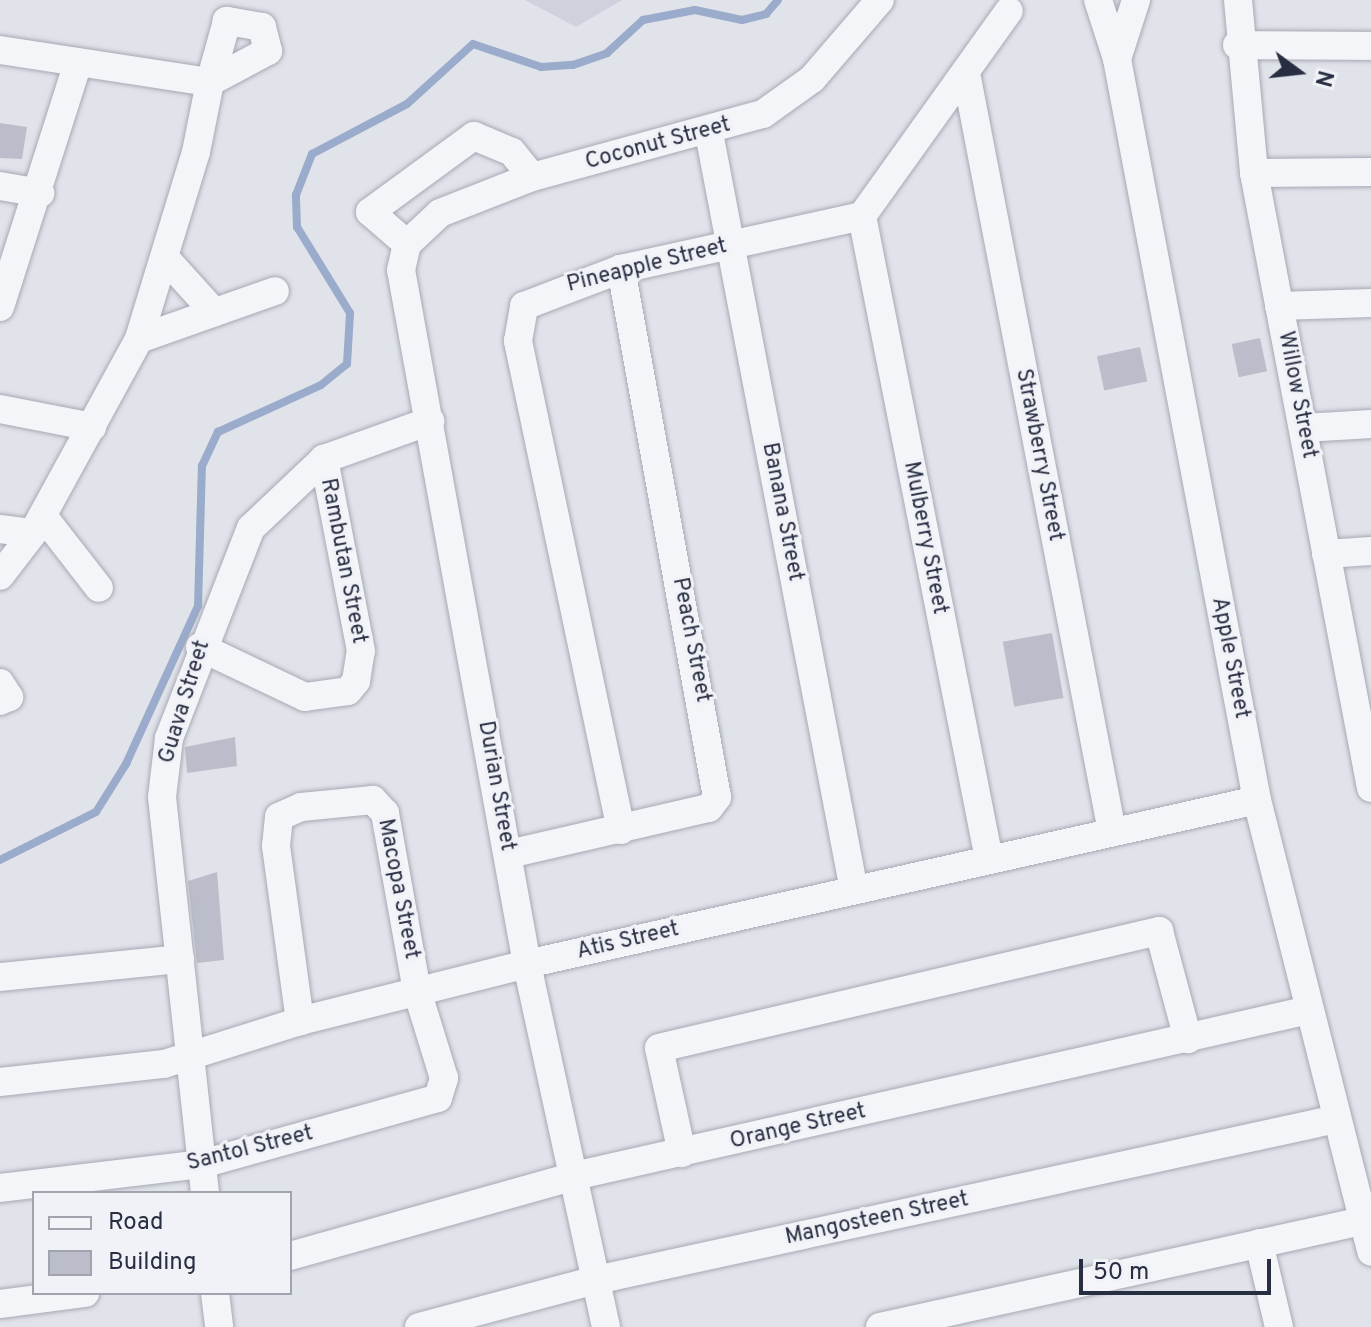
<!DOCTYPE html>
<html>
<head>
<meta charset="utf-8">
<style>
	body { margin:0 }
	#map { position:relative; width:1371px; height:1327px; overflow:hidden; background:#e1e3ea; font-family:Overpass,sans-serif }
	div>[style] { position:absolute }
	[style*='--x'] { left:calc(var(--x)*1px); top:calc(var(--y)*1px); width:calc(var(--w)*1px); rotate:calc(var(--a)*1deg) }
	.built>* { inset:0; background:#cfd2dc }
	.stream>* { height:8px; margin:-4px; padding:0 4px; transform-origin:4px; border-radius:4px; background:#9aabcb }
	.building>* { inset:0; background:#bbbeca; transform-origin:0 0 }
	.roads { filter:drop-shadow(0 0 2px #a6a9b4) drop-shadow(0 0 2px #a6a9b4) }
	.minor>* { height:28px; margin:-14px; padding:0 14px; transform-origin:14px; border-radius:14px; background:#f4f5f8 }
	span { translate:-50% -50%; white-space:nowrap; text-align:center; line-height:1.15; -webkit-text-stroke:6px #f0f2f7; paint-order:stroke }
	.street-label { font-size:22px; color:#282e42 }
	.legend { position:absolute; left:32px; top:1191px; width:260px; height:104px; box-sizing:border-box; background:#f0f2f7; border:2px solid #a0a4af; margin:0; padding:10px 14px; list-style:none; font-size:24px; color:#282e42 }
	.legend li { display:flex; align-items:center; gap:16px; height:40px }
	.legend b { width:40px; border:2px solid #a0a4af }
	.north { position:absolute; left:1259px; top:32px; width:80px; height:80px; -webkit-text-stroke:6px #f0f2f7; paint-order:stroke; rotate:105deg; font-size:22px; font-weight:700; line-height:32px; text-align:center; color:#282e42 }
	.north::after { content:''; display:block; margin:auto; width:28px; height:36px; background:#282e42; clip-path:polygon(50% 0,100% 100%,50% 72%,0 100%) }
	.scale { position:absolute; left:1079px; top:1259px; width:192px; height:36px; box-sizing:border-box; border:4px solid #282e42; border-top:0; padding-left:10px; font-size:24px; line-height:28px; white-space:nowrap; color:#282e42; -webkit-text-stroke:6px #f0f2f7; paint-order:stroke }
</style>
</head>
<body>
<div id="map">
	<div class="built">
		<div style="clip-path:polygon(525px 0,622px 0,576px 27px)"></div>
	</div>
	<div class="stream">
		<div style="--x:0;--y:860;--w:107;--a:-26.6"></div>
		<div style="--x:96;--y:812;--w:57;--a:-58"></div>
		<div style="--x:126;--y:764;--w:174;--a:-65.5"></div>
		<div style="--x:198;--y:606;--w:140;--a:-88.4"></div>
		<div style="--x:202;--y:466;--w:38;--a:-65"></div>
		<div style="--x:218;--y:432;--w:113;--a:-24.5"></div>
		<div style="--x:321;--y:385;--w:33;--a:-39"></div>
		<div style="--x:347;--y:364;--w:51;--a:-86.6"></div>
		<div style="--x:350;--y:313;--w:101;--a:-121.6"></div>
		<div style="--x:297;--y:227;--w:32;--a:-92"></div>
		<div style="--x:296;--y:195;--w:44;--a:-68.7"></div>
		<div style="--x:312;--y:154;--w:107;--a:-27.8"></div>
		<div style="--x:407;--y:104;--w:89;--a:-42.3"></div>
		<div style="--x:473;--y:44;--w:72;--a:18.7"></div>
		<div style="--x:541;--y:67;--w:32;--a:-4"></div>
		<div style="--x:573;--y:65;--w:36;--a:-19"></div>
		<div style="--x:607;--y:53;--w:49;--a:-42.5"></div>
		<div style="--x:643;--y:20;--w:53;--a:-10.9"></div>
		<div style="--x:695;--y:10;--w:48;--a:12"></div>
		<div style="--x:742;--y:20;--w:25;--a:-14"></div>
		<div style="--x:766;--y:14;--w:18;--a:-49"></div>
	</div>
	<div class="building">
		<div style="clip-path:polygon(0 123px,27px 127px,22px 159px,0 158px)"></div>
		<div style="left:1260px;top:338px;width:34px;height:29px;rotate:78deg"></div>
		<div style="left:1140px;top:347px;width:35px;height:44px;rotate:78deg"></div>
		<div style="left:1052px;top:633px;width:66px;height:50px;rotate:80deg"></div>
		<div style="clip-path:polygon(235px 737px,237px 766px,187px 773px,185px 747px)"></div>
		<div style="clip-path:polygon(217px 872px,224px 960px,197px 963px,188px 881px)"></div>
	</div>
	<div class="roads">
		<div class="minor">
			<div style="--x:1098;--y:0;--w:62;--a:72.1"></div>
			<div style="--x:1117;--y:59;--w:754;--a:79.3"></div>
			<div style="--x:1257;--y:800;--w:466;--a:75.8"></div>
			<div style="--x:1238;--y:0;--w:174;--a:84.7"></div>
			<div style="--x:1254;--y:173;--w:626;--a:79.23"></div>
			<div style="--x:1237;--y:45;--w:134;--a:0.4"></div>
			<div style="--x:0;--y:50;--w:212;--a:8.7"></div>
			<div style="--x:210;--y:82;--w:66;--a:-28.1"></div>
			<div style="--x:268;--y:51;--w:25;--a:-104"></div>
			<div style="--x:262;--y:27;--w:36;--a:-170"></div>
			<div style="--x:227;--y:21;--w:63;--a:105.6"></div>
			<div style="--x:210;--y:82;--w:71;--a:101.3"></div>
			<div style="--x:196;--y:152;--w:195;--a:107"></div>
			<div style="--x:139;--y:339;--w:221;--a:118.7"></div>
			<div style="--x:33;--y:533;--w:54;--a:127.5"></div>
			<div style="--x:1117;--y:59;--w:62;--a:-72.1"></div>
			<div style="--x:967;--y:78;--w:768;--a:79.11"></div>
			<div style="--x:709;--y:133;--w:771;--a:79.16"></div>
			<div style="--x:1254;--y:173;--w:117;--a:-0.5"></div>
			<div style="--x:0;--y:186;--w:41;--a:9.9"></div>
			<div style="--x:862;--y:216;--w:655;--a:78.83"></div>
			<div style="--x:407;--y:244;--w:49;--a:-139.1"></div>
			<div style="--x:370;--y:212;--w:129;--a:-36.2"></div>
			<div style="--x:474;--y:136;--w:41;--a:22.8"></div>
			<div style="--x:512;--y:152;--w:32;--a:51"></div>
			<div style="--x:166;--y:259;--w:72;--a:47.8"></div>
			<div style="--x:1279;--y:306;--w:92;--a:-1.9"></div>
			<div style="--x:0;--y:307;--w:257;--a:-72.3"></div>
			<div style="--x:139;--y:339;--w:144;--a:-19.4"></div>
			<div style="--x:0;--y:409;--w:94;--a:11.1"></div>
			<div style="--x:1304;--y:428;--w:67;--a:-3.4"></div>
			<div style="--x:43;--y:516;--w:91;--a:52.1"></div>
			<div style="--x:0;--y:529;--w:33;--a:7"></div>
			<div style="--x:1326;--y:554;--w:45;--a:-3.8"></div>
			<div style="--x:200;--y:647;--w:116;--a:25.5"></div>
			<div style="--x:305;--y:697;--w:43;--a:-7.9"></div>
			<div style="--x:348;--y:691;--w:13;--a:-51"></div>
			<div style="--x:356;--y:681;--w:30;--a:-81"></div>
			<div style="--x:361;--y:651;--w:196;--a:-100.9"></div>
			<div style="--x:0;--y:683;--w:17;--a:57"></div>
			<div style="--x:9;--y:697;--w:10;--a:156"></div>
			<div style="--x:621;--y:830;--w:500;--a:-101.9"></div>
			<div style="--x:518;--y:341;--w:36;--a:-80"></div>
			<div style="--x:524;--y:306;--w:104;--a:-20.9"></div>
			<div style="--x:621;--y:269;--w:247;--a:-12.4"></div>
			<div style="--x:862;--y:216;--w:252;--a:-54.4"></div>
			<div style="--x:509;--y:854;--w:205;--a:-13"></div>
			<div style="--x:709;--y:808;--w:14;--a:-54"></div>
			<div style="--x:717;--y:797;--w:537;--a:-100.3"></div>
			<div style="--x:0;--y:977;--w:181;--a:-5.7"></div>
			<div style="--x:0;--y:1082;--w:165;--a:-6.3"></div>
			<div style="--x:164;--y:1064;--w:143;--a:-17.5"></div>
			<div style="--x:300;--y:1021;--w:234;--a:-14.1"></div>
			<div style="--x:527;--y:964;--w:748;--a:-12.66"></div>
			<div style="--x:682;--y:1153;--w:107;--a:-102.4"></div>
			<div style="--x:659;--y:1048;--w:514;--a:-13.17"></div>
			<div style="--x:1159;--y:931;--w:112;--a:75"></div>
			<div style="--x:0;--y:1188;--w:203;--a:-6.8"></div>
			<div style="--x:202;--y:1164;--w:245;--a:-15.6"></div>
			<div style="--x:438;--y:1098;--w:21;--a:-73"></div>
			<div style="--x:444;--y:1078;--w:91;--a:-107.2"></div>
			<div style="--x:417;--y:991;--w:181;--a:-100.2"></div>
			<div style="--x:385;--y:813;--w:18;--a:-133"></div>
			<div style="--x:373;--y:800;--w:72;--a:174.4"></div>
			<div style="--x:301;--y:807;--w:24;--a:156"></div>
			<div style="--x:279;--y:817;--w:29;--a:96"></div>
			<div style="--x:276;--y:846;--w:177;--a:82.2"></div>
			<div style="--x:205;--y:1193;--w:398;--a:-96.2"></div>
			<div style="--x:162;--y:797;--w:59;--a:-83.2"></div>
			<div style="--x:169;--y:738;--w:225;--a:-68.7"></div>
			<div style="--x:251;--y:528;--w:100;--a:-43.4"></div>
			<div style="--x:324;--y:459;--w:113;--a:-19.7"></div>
			<div style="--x:1259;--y:1243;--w:86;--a:76.6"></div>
			<div style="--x:290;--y:1256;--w:295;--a:-15.7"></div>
			<div style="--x:574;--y:1176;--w:754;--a:-12.73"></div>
			<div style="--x:215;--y:1293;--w:34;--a:83"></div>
			<div style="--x:0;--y:1304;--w:86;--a:-7.4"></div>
			<div style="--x:419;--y:1327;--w:183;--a:-14.9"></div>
			<div style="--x:596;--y:1280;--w:757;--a:-12.27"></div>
			<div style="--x:606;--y:1327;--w:371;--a:-102.3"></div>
			<div style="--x:527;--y:964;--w:705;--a:-100.29"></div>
			<div style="--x:401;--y:270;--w:27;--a:-77"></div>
			<div style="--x:407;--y:244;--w:45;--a:-43.2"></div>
			<div style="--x:440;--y:213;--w:99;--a:-21.4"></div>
			<div style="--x:532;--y:177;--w:239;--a:-15.3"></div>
			<div style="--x:763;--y:114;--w:60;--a:-35.5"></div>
			<div style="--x:812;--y:79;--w:104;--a:-49.3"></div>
			<div style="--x:880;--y:1327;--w:494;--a:-12.4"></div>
		</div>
	</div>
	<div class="street-label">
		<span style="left:658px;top:144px;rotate:-15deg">Coconut Street</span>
		<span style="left:647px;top:266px;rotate:-14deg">Pineapple Street</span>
		<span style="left:1297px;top:395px;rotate:79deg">Willow Street</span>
		<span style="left:1039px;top:455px;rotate:79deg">Strawberry Street</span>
		<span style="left:782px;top:512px;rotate:79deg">Banana Street</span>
		<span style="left:925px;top:538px;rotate:79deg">Mulberry Street</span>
		<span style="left:343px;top:561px;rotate:79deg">Rambutan Street</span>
		<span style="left:691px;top:640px;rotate:79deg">Peach Street</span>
		<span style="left:1230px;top:658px;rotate:79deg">Apple Street</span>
		<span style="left:185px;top:702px;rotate:-73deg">Guava Street</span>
		<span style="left:496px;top:786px;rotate:80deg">Durian Street</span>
		<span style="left:398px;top:889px;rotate:79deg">Macopa Street</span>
		<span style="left:628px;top:941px;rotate:-13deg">Atis Street</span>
		<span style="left:798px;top:1127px;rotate:-13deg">Orange Street</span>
		<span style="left:250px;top:1149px;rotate:-14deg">Santol Street</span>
		<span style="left:877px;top:1219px;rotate:-12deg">Mangosteen Street</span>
	</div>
	<ul class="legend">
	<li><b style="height:10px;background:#f4f5f8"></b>Road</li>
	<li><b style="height:22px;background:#bbbeca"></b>Building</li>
	</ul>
	<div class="north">N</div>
	<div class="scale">50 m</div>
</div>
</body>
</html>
